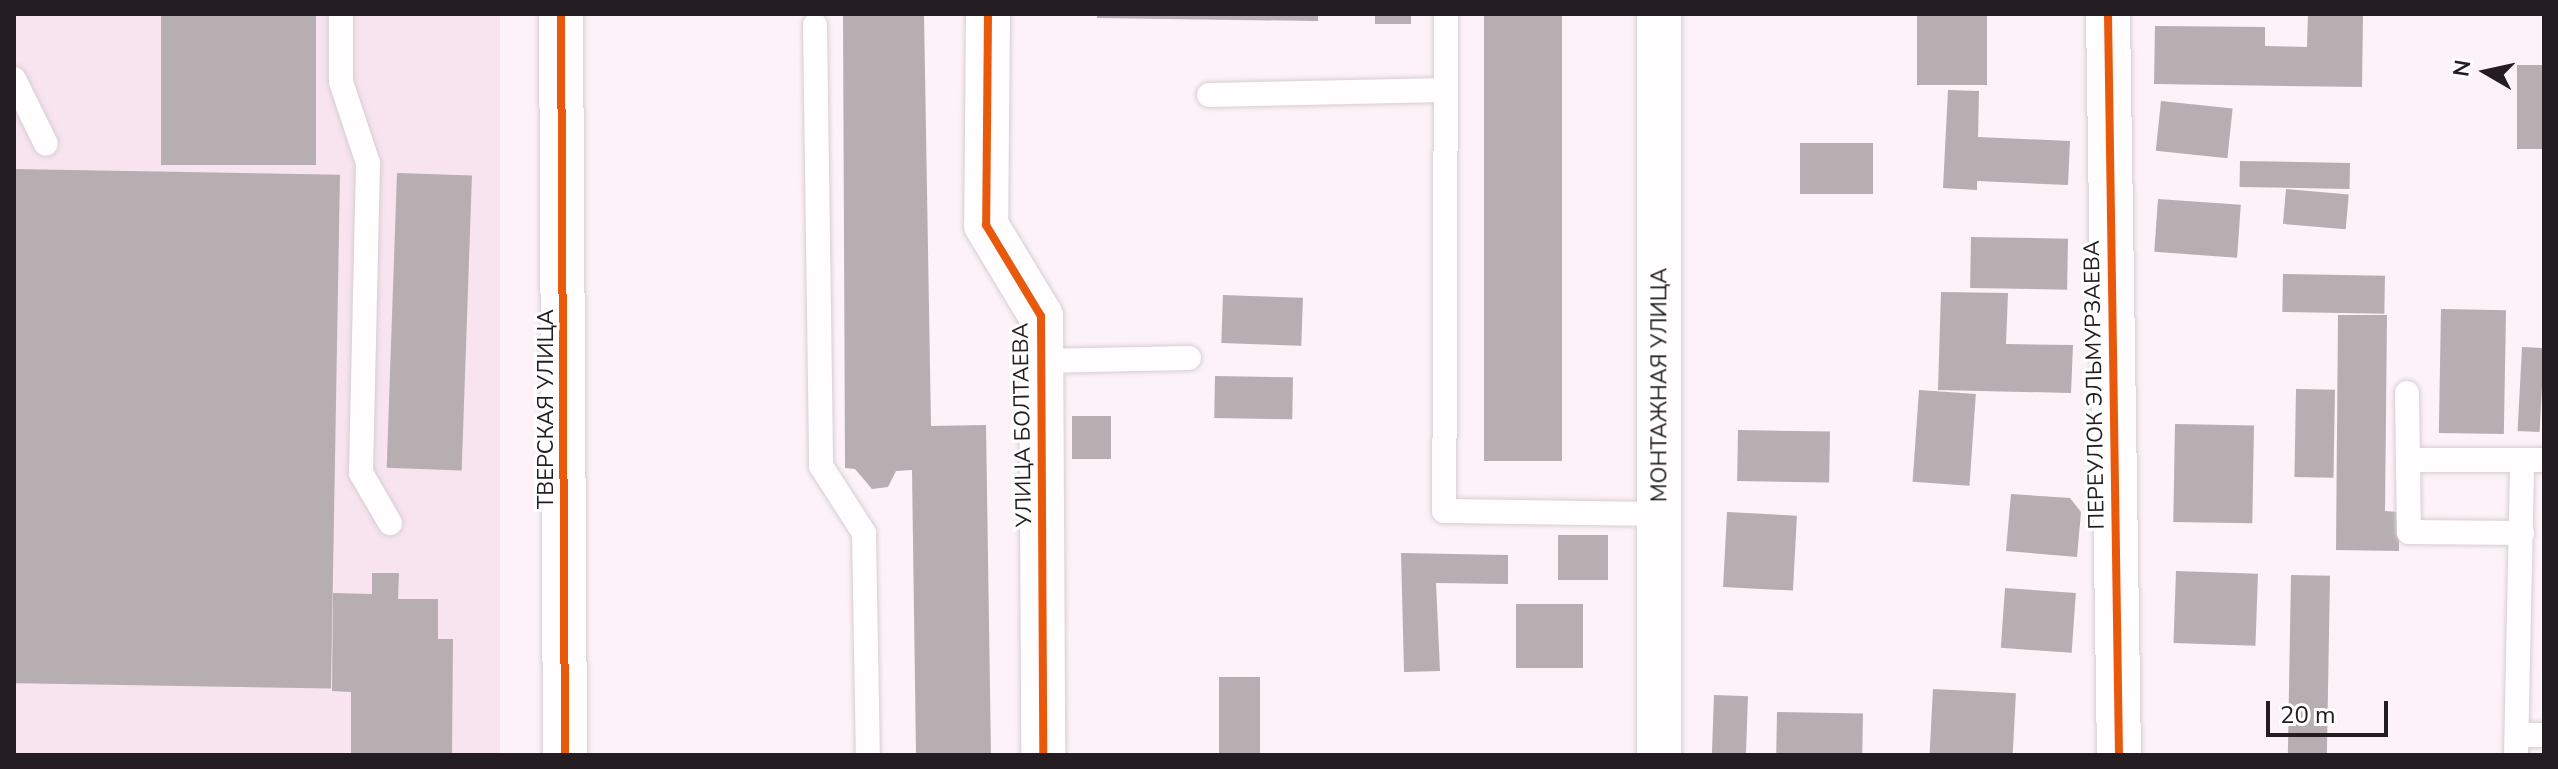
<!DOCTYPE html>
<html>
<head>
<meta charset="utf-8">
<style>
	body { margin:0 }
	#map { position:relative; width:2558px; height:769px; overflow:hidden; background:#fcf2f7; font-family:"Nunito Sans",sans-serif }
	div>[style] { position:absolute }
	[style*='--x'] { left:calc(var(--x)*1px); top:calc(var(--y)*1px); width:calc(var(--w)*1px); rotate:calc(var(--a)*1deg) }
	.built>* { inset:0; background:#f7e4ee; transform-origin:0 0 }
	.building>* { inset:0; background:#b6aeb1; transform-origin:0 0 }
	.roads { filter:drop-shadow(0 0 2px #d6ced2) drop-shadow(0 0 2px #d6ced2) }
	.service>* { height:24px; margin:-12px; padding:0 12px; transform-origin:12px; border-radius:12px; background:#fffdfe }
	.minor>* { height:44px; margin:-22px; padding:0 22px; transform-origin:22px; border-radius:22px; background:#fffdfe }
	.tertiary>* { height:44px; margin:-22px; padding:0 22px; transform-origin:22px; border-radius:22px; background:#fffdfe }
	.cycleway>* { height:8px; margin:-4px; padding:0 4px; transform-origin:4px; border-radius:4px; background:#e8590c }
	span { translate:-50% -50%; white-space:nowrap; text-align:center; line-height:1.15; -webkit-text-stroke:6px #fff; paint-order:stroke }
	.street-label { font-size:22px; color:#231c20 }
	.frame { position:absolute; inset:0; border:16px solid #231c20; pointer-events:none }
	.north { position:absolute; left:2446px; top:32px; width:80px; height:80px; -webkit-text-stroke:6px #fff; paint-order:stroke; rotate:279deg; font-size:22px; font-weight:700; line-height:32px; text-align:center; color:#231c20 }
	.north::after { content:''; display:block; margin:auto; width:28px; height:36px; background:#231c20; clip-path:polygon(50% 0,100% 100%,50% 72%,0 100%) }
	.scale { position:absolute; left:2266px; top:701px; width:122px; height:36px; box-sizing:border-box; border:4px solid #231c20; border-top:0; padding-left:10px; font-size:24px; line-height:28px; white-space:nowrap; color:#231c20; -webkit-text-stroke:6px #fff; paint-order:stroke }
</style>
</head>
<body>
<div id="map">
	<div class="built">
		<div style="left:14px;top:14px;width:486px;height:741px"></div>
	</div>
	<div class="building">
		<div style="left:161px;top:14px;width:155px;height:151px"></div>
		<div style="clip-path:polygon(843px 14px,924px 14px,931px 426px,986px 425px,991px 755px,916px 755px,912px 470px,896px 471px,888px 487px,872px 489px,855px 469px,845px 468px)"></div>
		<div style="clip-path:polygon(1097px 14px,1318px 14px,1318px 21px,1097px 18px)"></div>
		<div style="left:1375px;top:14px;width:36px;height:10px"></div>
		<div style="left:1484px;top:14px;width:78px;height:447px"></div>
		<div style="left:1917px;top:14px;width:70px;height:71px"></div>
		<div style="clip-path:polygon(2308px 14px,2363px 14px,2362px 87px,2154px 84px,2155px 26px,2265px 27px,2265px 46px,2307px 47px)"></div>
		<div style="left:2517px;top:65px;width:27px;height:84px"></div>
		<div style="clip-path:polygon(1948px 90px,1979px 91px,1978px 137px,2070px 141px,2068px 185px,1977px 181px,1977px 190px,1943px 188px)"></div>
		<div style="left:2161px;top:101px;width:72px;height:50px;rotate:6deg"></div>
		<div style="left:1800px;top:143px;width:73px;height:51px"></div>
		<div style="left:2240px;top:161px;width:110px;height:26px;rotate:1deg"></div>
		<div style="left:14px;top:169px;width:326px;height:514px;rotate:1deg"></div>
		<div style="left:397px;top:173px;width:75px;height:295px;rotate:2deg"></div>
		<div style="left:2286px;top:189px;width:63px;height:35px;rotate:5deg"></div>
		<div style="left:2158px;top:199px;width:83px;height:53px;rotate:4deg"></div>
		<div style="left:1971px;top:237px;width:97px;height:51px;rotate:1deg"></div>
		<div style="left:2283px;top:274px;width:102px;height:38px;rotate:1deg"></div>
		<div style="clip-path:polygon(1941px 292px,2008px 293px,2006px 344px,2073px 345px,2071px 393px,1938px 390px)"></div>
		<div style="left:1223px;top:295px;width:80px;height:48px;rotate:2deg"></div>
		<div style="left:2441px;top:309px;width:65px;height:124px;rotate:1deg"></div>
		<div style="clip-path:polygon(2338px 315px,2387px 315px,2385px 511px,2399px 512px,2399px 551px,2336px 550px)"></div>
		<div style="left:2522px;top:347px;width:22px;height:84px;rotate:3deg"></div>
		<div style="left:1215px;top:376px;width:78px;height:42px;rotate:1deg"></div>
		<div style="left:2296px;top:389px;width:39px;height:88px;rotate:1deg"></div>
		<div style="left:1919px;top:390px;width:57px;height:92px;rotate:4deg"></div>
		<div style="left:1072px;top:416px;width:39px;height:43px"></div>
		<div style="left:2175px;top:424px;width:79px;height:98px;rotate:1deg"></div>
		<div style="left:1738px;top:430px;width:92px;height:51px;rotate:1deg"></div>
		<div style="clip-path:polygon(2011px 494px,2070px 498px,2081px 512px,2077px 557px,2006px 551px)"></div>
		<div style="left:1727px;top:512px;width:70px;height:75px;rotate:3deg"></div>
		<div style="left:1558px;top:535px;width:50px;height:45px"></div>
		<div style="clip-path:polygon(1401px 553px,1508px 555px,1508px 584px,1436px 583px,1440px 671px,1404px 672px)"></div>
		<div style="left:2176px;top:571px;width:82px;height:72px;rotate:2deg"></div>
		<div style="clip-path:polygon(372px 573px,399px 573px,398px 599px,438px 599px,438px 639px,453px 639px,452px 755px,351px 755px,351px 692px,332px 691px,333px 593px,372px 594px)"></div>
		<div style="left:2291px;top:575px;width:39px;height:180px;rotate:1deg"></div>
		<div style="left:2005px;top:588px;width:71px;height:60px;rotate:4deg"></div>
		<div style="left:1516px;top:604px;width:67px;height:64px"></div>
		<div style="left:1219px;top:677px;width:41px;height:78px"></div>
		<div style="left:1933px;top:689px;width:83px;height:66px;rotate:3deg"></div>
		<div style="left:1714px;top:695px;width:34px;height:60px;rotate:2deg"></div>
		<div style="left:1777px;top:712px;width:86px;height:43px;rotate:1deg"></div>
	</div>
	<div class="roads">
		<div class="service">
			<div style="--x:341;--y:14;--w:68;--a:90"></div>
			<div style="--x:341;--y:82;--w:85;--a:71.6"></div>
			<div style="--x:368;--y:163;--w:310;--a:91.3"></div>
			<div style="--x:361;--y:473;--w:58;--a:59.9"></div>
			<div style="--x:1446;--y:14;--w:497;--a:90.2"></div>
			<div style="--x:1444;--y:511;--w:216;--a:0.8"></div>
			<div style="--x:815;--y:25;--w:441;--a:89.2"></div>
			<div style="--x:821;--y:466;--w:80;--a:57.3"></div>
			<div style="--x:864;--y:533;--w:222;--a:89"></div>
			<div style="--x:14;--y:79;--w:72;--a:63.8"></div>
			<div style="--x:1209;--y:95;--w:236;--a:-1.2"></div>
			<div style="--x:1041;--y:361;--w:148;--a:-1.2"></div>
			<div style="--x:2407;--y:393;--w:139;--a:89.2"></div>
			<div style="--x:2409;--y:532;--w:113;--a:0.5"></div>
			<div style="--x:2408;--y:460;--w:136;--a:0"></div>
			<div style="--x:2517;--y:735;--w:27;--a:0"></div>
			<div style="--x:2516;--y:755;--w:295;--a:-88.8"></div>
		</div>
		<div class="minor">
			<div style="--x:988;--y:14;--w:211;--a:90.5"></div>
			<div style="--x:986;--y:225;--w:106;--a:58.9"></div>
			<div style="--x:1041;--y:316;--w:439;--a:89.7"></div>
			<div style="--x:2108;--y:14;--w:741;--a:89.15"></div>
			<div style="--x:1659;--y:755;--w:741;--a:-90"></div>
		</div>
		<div class="tertiary">
			<div style="--x:561;--y:14;--w:741;--a:89.69"></div>
		</div>
	</div>
	<div class="cycleway">
		<div style="--x:561;--y:14;--w:741;--a:89.69"></div>
		<div style="--x:988;--y:14;--w:211;--a:90.5"></div>
		<div style="--x:986;--y:225;--w:106;--a:58.9"></div>
		<div style="--x:1041;--y:316;--w:439;--a:89.7"></div>
		<div style="--x:2108;--y:14;--w:741;--a:89.15"></div>
	</div>
	<div class="street-label">
		<span style="left:1660px;top:385px;rotate:-90deg">МОНТАЖНАЯ УЛИЦА</span>
		<span style="left:2095px;top:385px;rotate:-91deg">ПЕРЕУЛОК ЭЛЬМУРЗАЕВА</span>
		<span style="left:547px;top:409px;rotate:-90deg">ТВЕРСКАЯ УЛИЦА</span>
		<span style="left:1023px;top:425px;rotate:-91deg">УЛИЦА БОЛТАЕВА</span>
	</div>
	<div class="frame"></div>
	<div class="north">N</div>
	<div class="scale">20 m</div>
</div>
</body>
</html>
